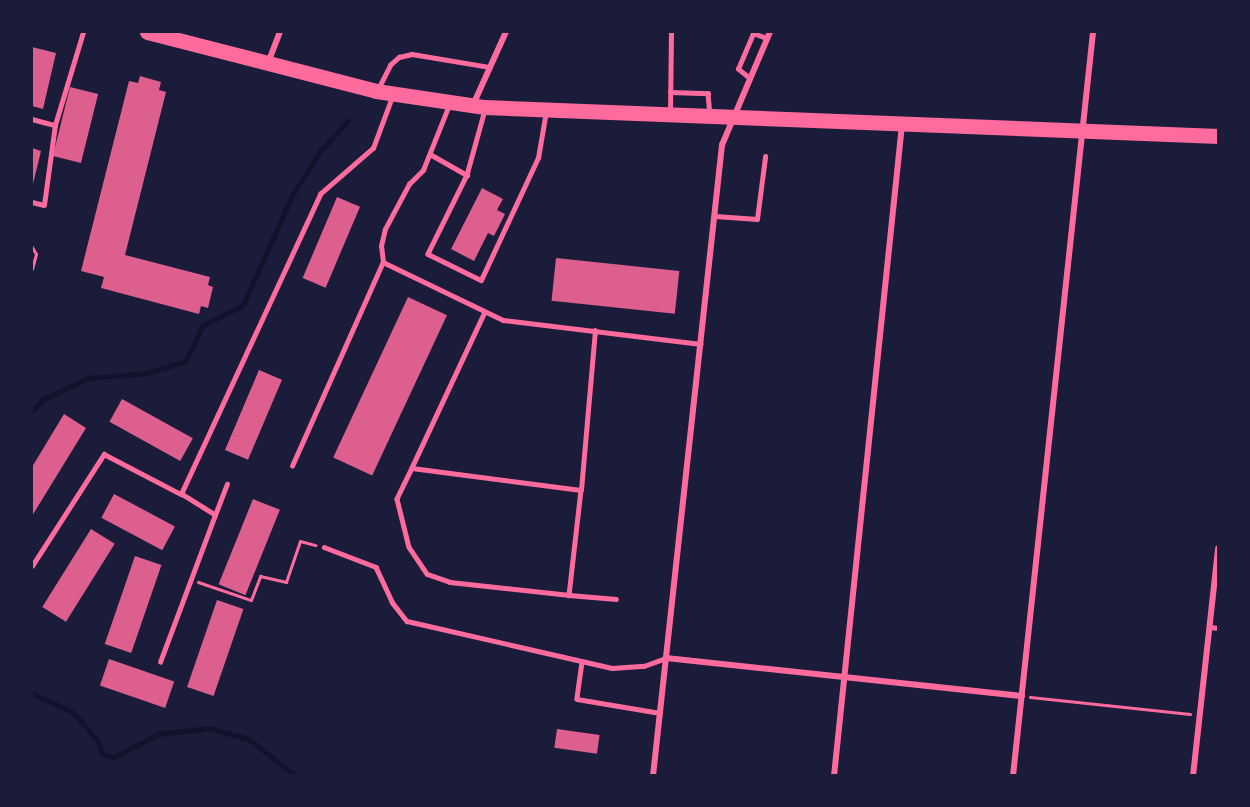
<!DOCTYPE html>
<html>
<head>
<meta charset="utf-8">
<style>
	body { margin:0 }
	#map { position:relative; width:1250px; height:807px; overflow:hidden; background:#1b1b3a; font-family:Jost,sans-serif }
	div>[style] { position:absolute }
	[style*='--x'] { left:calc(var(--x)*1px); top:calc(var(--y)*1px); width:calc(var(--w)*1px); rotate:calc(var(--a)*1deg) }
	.stream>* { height:4.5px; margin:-2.25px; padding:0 2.25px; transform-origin:2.25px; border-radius:2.25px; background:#12122b }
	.building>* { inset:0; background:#dd5f8e; transform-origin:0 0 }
	.path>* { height:3px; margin:-1.5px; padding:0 1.5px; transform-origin:1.5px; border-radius:1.5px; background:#ff6b9d }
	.service>* { height:4.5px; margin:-2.25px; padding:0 2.25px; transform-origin:2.25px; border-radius:2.25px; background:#ff6b9d }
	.minor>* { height:6px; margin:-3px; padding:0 3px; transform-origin:3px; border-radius:3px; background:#ff6b9d }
	.trunk>* { height:15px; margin:-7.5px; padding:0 7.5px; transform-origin:7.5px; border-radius:7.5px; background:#ff6b9d }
	span { translate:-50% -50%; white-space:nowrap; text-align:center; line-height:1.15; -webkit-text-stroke:4.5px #1b1b3a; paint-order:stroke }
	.frame { position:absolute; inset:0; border:33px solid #1b1b3a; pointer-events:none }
</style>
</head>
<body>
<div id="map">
	<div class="stream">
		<div style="--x:32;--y:412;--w:16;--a:-50"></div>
		<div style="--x:42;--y:400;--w:51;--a:-25.6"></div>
		<div style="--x:88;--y:378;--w:59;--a:-4.8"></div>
		<div style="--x:147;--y:373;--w:41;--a:-17.1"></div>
		<div style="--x:186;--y:361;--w:38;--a:-65"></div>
		<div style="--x:202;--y:326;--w:46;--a:-27.1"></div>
		<div style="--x:243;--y:305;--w:122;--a:-65.8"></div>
		<div style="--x:293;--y:194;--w:52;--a:-57.5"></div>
		<div style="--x:321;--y:150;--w:40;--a:-47"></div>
		<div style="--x:32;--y:693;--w:45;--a:24.9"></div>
		<div style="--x:73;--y:712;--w:40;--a:49"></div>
		<div style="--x:99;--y:742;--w:12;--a:76"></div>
		<div style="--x:102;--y:754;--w:12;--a:14"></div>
		<div style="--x:114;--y:757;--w:51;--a:-27.1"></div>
		<div style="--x:159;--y:734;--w:50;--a:-6.8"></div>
		<div style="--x:209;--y:728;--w:41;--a:15.4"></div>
		<div style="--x:249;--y:739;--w:60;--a:38.2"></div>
	</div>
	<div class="building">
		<div style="clip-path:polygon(32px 47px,56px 53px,43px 109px,32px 106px)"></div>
		<div style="clip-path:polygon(140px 76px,161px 82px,159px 90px,166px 92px,125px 255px,210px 277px,208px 285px,213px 287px,208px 308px,201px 306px,199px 314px,101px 288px,104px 277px,81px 271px,129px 81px,138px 83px)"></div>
		<div style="left:70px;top:87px;width:29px;height:71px;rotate:14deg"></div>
		<div style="clip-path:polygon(32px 148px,41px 151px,32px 188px)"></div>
		<div style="clip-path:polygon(482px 188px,503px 199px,497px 210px,505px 214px,494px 236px,488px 233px,474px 261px,451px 249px)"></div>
		<div style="left:337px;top:197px;width:25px;height:88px;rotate:23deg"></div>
		<div style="left:556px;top:258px;width:124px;height:43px;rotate:6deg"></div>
		<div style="left:408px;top:297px;width:43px;height:177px;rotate:25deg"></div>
		<div style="left:259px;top:370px;width:25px;height:87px;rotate:23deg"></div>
		<div style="left:122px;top:399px;width:81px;height:26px;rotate:29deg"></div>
		<div style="clip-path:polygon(64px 414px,86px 428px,32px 516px,32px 467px)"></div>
		<div style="left:114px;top:494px;width:69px;height:27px;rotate:28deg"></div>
		<div style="left:253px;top:499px;width:29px;height:92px;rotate:22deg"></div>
		<div style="left:91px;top:529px;width:28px;height:92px;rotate:32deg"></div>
		<div style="left:135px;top:556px;width:28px;height:93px;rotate:19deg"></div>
		<div style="left:217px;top:600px;width:28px;height:92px;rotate:19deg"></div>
		<div style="left:109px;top:659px;width:69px;height:28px;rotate:19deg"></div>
		<div style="left:557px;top:729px;width:43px;height:19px;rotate:8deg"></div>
	</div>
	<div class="path">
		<div style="--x:32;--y:247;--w:8;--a:60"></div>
		<div style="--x:36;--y:254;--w:16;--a:105"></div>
		<div style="--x:198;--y:582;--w:56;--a:18.8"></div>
		<div style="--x:251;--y:600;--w:26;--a:-69"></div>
		<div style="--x:260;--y:576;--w:27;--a:13"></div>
		<div style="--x:286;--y:582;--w:43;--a:-71.1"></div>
		<div style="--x:300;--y:541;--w:16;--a:15"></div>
		<div style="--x:1030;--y:697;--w:161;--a:6.1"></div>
	</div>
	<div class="service">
		<div style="--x:749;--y:78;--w:14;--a:-141"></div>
		<div style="--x:738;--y:69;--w:39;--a:-67"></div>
		<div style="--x:753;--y:33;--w:15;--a:20"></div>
		<div style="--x:378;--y:89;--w:27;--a:-63"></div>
		<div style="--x:390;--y:65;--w:12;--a:-42"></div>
		<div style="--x:399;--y:57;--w:13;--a:-13"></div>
		<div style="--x:412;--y:54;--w:79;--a:9.5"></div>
		<div style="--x:670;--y:92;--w:38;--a:2"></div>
		<div style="--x:708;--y:93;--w:21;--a:85"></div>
		<div style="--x:485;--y:110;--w:67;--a:105.5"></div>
		<div style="--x:467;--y:175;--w:88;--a:116.3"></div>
		<div style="--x:428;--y:254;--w:59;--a:26.1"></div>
		<div style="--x:481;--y:280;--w:135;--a:-65"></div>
		<div style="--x:538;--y:158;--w:48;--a:-80.3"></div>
		<div style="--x:670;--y:113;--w:81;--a:-89.3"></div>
		<div style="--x:32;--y:119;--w:24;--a:15"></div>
		<div style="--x:55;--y:125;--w:97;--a:-73.2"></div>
		<div style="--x:430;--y:154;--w:43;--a:29.6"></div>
		<div style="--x:32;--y:202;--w:12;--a:14"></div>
		<div style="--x:44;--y:205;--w:81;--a:-82.2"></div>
		<div style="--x:715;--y:216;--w:42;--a:4.1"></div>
		<div style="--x:757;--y:219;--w:63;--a:-82.6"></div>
		<div style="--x:383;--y:262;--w:133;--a:25.8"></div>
		<div style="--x:503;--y:320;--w:199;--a:6.9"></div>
		<div style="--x:485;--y:312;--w:172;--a:115.1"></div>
		<div style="--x:412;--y:468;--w:170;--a:7.4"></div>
		<div style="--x:581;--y:490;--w:160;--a:-85"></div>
		<div style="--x:292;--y:466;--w:223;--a:-66"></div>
		<div style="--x:383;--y:262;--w:16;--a:-97"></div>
		<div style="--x:381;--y:246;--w:17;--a:-77"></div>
		<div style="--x:385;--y:229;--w:51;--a:-61.9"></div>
		<div style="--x:409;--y:184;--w:20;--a:-45"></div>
		<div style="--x:423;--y:170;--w:70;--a:-68.2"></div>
		<div style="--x:412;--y:468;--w:34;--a:116"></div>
		<div style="--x:397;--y:499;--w:49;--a:76"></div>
		<div style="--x:409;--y:547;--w:32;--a:56"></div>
		<div style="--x:427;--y:574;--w:24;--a:19"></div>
		<div style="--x:450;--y:582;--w:120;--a:6.2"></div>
		<div style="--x:581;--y:490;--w:106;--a:96.5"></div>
		<div style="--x:569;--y:595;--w:47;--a:4.9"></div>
		<div style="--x:215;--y:515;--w:33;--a:-69"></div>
		<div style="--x:324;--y:547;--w:56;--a:21"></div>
		<div style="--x:376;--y:567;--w:38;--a:65"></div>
		<div style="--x:392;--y:602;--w:24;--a:52"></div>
		<div style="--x:407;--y:621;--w:210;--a:12.9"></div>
		<div style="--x:612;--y:668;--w:32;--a:-4"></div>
		<div style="--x:644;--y:666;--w:23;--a:-20"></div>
		<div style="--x:32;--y:566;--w:133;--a:-57.3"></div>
		<div style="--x:104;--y:454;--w:87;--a:27.5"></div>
		<div style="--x:181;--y:494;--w:331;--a:-65.1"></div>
		<div style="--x:320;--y:194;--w:70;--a:-41"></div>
		<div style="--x:373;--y:148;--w:54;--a:-69.6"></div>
		<div style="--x:1210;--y:627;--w:8;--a:7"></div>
		<div style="--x:160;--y:662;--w:157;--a:-69.5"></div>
		<div style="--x:215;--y:515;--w:40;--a:-148"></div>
		<div style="--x:582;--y:662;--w:37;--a:98"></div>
		<div style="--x:577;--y:699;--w:84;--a:9.6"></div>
	</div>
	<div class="minor">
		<div style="--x:268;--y:63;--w:33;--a:-69"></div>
		<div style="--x:473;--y:105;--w:80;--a:-65.7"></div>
		<div style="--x:666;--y:658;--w:358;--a:6.1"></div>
		<div style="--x:653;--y:776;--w:635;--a:-83.76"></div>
		<div style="--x:722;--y:145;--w:123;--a:-67"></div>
		<div style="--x:834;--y:776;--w:655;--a:-84.04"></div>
		<div style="--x:1013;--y:776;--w:748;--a:-83.86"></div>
		<div style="--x:1193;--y:776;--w:229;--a:-83.7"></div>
	</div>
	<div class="trunk">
		<div style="--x:147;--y:32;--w:236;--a:14.4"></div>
		<div style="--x:376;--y:91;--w:110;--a:8.4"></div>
		<div style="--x:485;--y:107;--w:734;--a:2.27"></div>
	</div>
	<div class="frame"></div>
</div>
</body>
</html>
